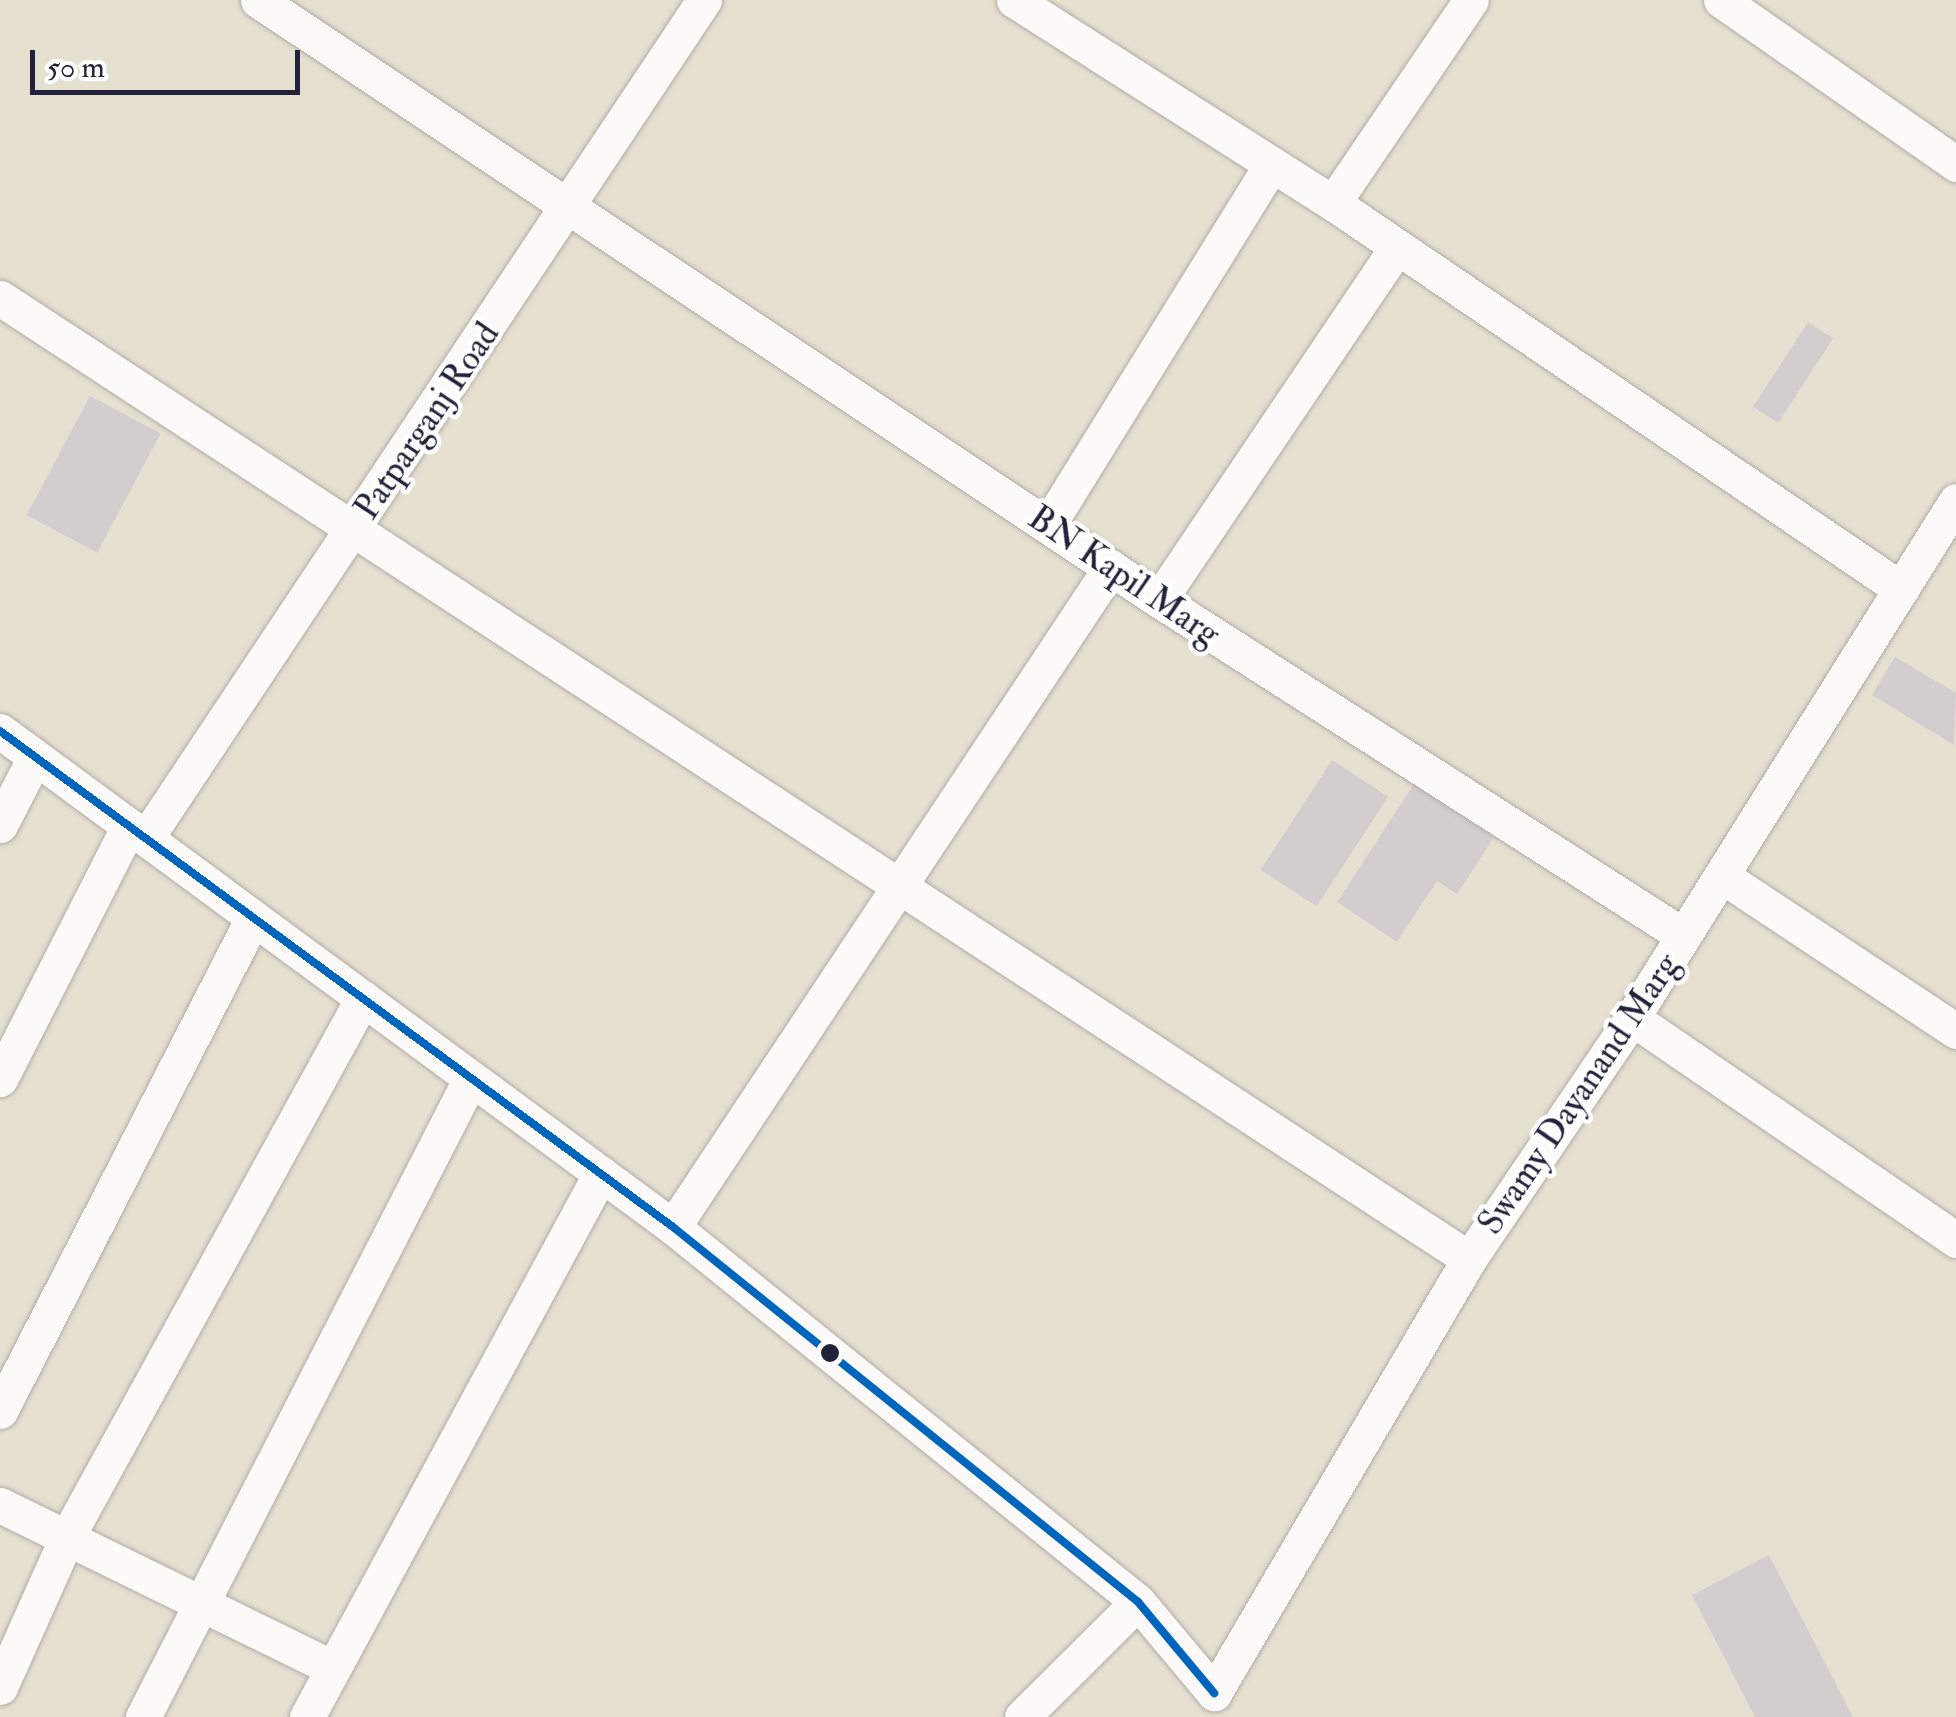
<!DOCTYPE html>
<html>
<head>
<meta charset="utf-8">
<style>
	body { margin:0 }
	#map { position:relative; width:1956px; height:1717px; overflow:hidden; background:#e6e0d1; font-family:"IM FELL Double Pica",serif }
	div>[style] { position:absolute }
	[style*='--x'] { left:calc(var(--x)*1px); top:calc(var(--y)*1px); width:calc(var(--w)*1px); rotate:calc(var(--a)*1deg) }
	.building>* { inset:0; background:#d4cdd0; transform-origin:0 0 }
	.roads { filter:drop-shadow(0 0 2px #b1ada7) drop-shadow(0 0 2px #b1ada7) }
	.minor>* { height:35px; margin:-17.5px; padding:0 17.5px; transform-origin:17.5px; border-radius:17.5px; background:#fbfaf8 }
	.bus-1>* { height:8px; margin:-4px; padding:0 4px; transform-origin:4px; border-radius:4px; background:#0065bd }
	.dots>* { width:28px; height:28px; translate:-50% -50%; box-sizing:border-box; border:5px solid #fff; border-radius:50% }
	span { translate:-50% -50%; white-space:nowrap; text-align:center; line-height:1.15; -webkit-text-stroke:9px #fff; paint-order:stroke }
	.street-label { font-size:35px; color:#22223b }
	.scale { position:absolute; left:30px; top:50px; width:270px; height:45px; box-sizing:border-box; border:5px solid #22223b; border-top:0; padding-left:12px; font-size:30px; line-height:35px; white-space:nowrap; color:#22223b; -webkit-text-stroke:8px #fff; paint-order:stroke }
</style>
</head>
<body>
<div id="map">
	<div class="building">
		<div style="left:1808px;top:322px;width:30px;height:101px;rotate:33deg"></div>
		<div style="left:90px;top:396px;width:80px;height:135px;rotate:28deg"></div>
		<div style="clip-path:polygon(1895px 657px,1956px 693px,1954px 745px,1872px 695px)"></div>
		<div style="left:1332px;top:760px;width:67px;height:131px;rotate:33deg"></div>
		<div style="clip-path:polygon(1414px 784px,1494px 837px,1457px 894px,1437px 881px,1397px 942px,1337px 902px)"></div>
		<div style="clip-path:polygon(1769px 1555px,1853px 1717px,1755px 1717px,1692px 1595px)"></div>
	</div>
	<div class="roads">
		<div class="minor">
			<div style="--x:258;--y:0;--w:1082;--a:33.66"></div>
			<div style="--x:1159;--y:600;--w:623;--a:32.62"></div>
			<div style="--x:1014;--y:0;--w:378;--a:32.5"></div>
			<div style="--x:1333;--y:203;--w:687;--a:34.2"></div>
			<div style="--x:1721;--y:0;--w:287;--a:34.9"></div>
			<div style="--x:1333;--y:203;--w:245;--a:-55.8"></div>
			<div style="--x:0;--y:298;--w:1755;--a:33.19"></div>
			<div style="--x:1048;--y:525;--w:423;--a:-58.2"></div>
			<div style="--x:1159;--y:600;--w:426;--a:-56"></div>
			<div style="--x:0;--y:731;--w:836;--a:36.39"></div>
			<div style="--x:673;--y:1227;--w:597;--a:38.88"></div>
			<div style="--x:1138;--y:1602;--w:119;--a:50.1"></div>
			<div style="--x:0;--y:825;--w:76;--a:-62.8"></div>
			<div style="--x:146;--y:838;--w:1007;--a:-56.34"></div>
			<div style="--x:1722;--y:876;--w:281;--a:33.5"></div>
			<div style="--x:1632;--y:1018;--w:393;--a:34.4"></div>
			<div style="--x:0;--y:1079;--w:284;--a:-63"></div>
			<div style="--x:673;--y:1227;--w:792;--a:-56.43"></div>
			<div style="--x:0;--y:1411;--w:554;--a:-62.83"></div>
			<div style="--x:0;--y:1505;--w:370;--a:26.1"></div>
			<div style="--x:0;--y:1687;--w:164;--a:-65.9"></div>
			<div style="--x:67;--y:1537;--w:615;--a:-61.23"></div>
			<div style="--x:1214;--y:1693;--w:503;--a:-59.56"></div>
			<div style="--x:1469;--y:1259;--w:291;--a:-55.9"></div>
			<div style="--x:1632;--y:1018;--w:610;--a:-57.92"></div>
			<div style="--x:143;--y:1717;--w:718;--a:-62.83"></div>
			<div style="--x:307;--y:1717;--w:618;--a:-61.61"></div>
			<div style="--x:1022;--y:1717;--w:163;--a:-44.8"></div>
		</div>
	</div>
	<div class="bus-1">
		<div style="--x:0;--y:731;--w:836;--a:36.39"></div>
		<div style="--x:673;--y:1227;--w:597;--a:38.88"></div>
		<div style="--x:1138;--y:1602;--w:119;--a:50.1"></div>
	</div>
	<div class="dots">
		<div style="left:830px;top:1353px;background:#22223b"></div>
	</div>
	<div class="street-label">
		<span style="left:427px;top:421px;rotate:-56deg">Patparganj Road</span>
		<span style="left:1124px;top:576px;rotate:34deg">BN Kapil Marg</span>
		<span style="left:1579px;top:1094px;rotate:-56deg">Swamy Dayanand Marg</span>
	</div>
	<div class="scale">50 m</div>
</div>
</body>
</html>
